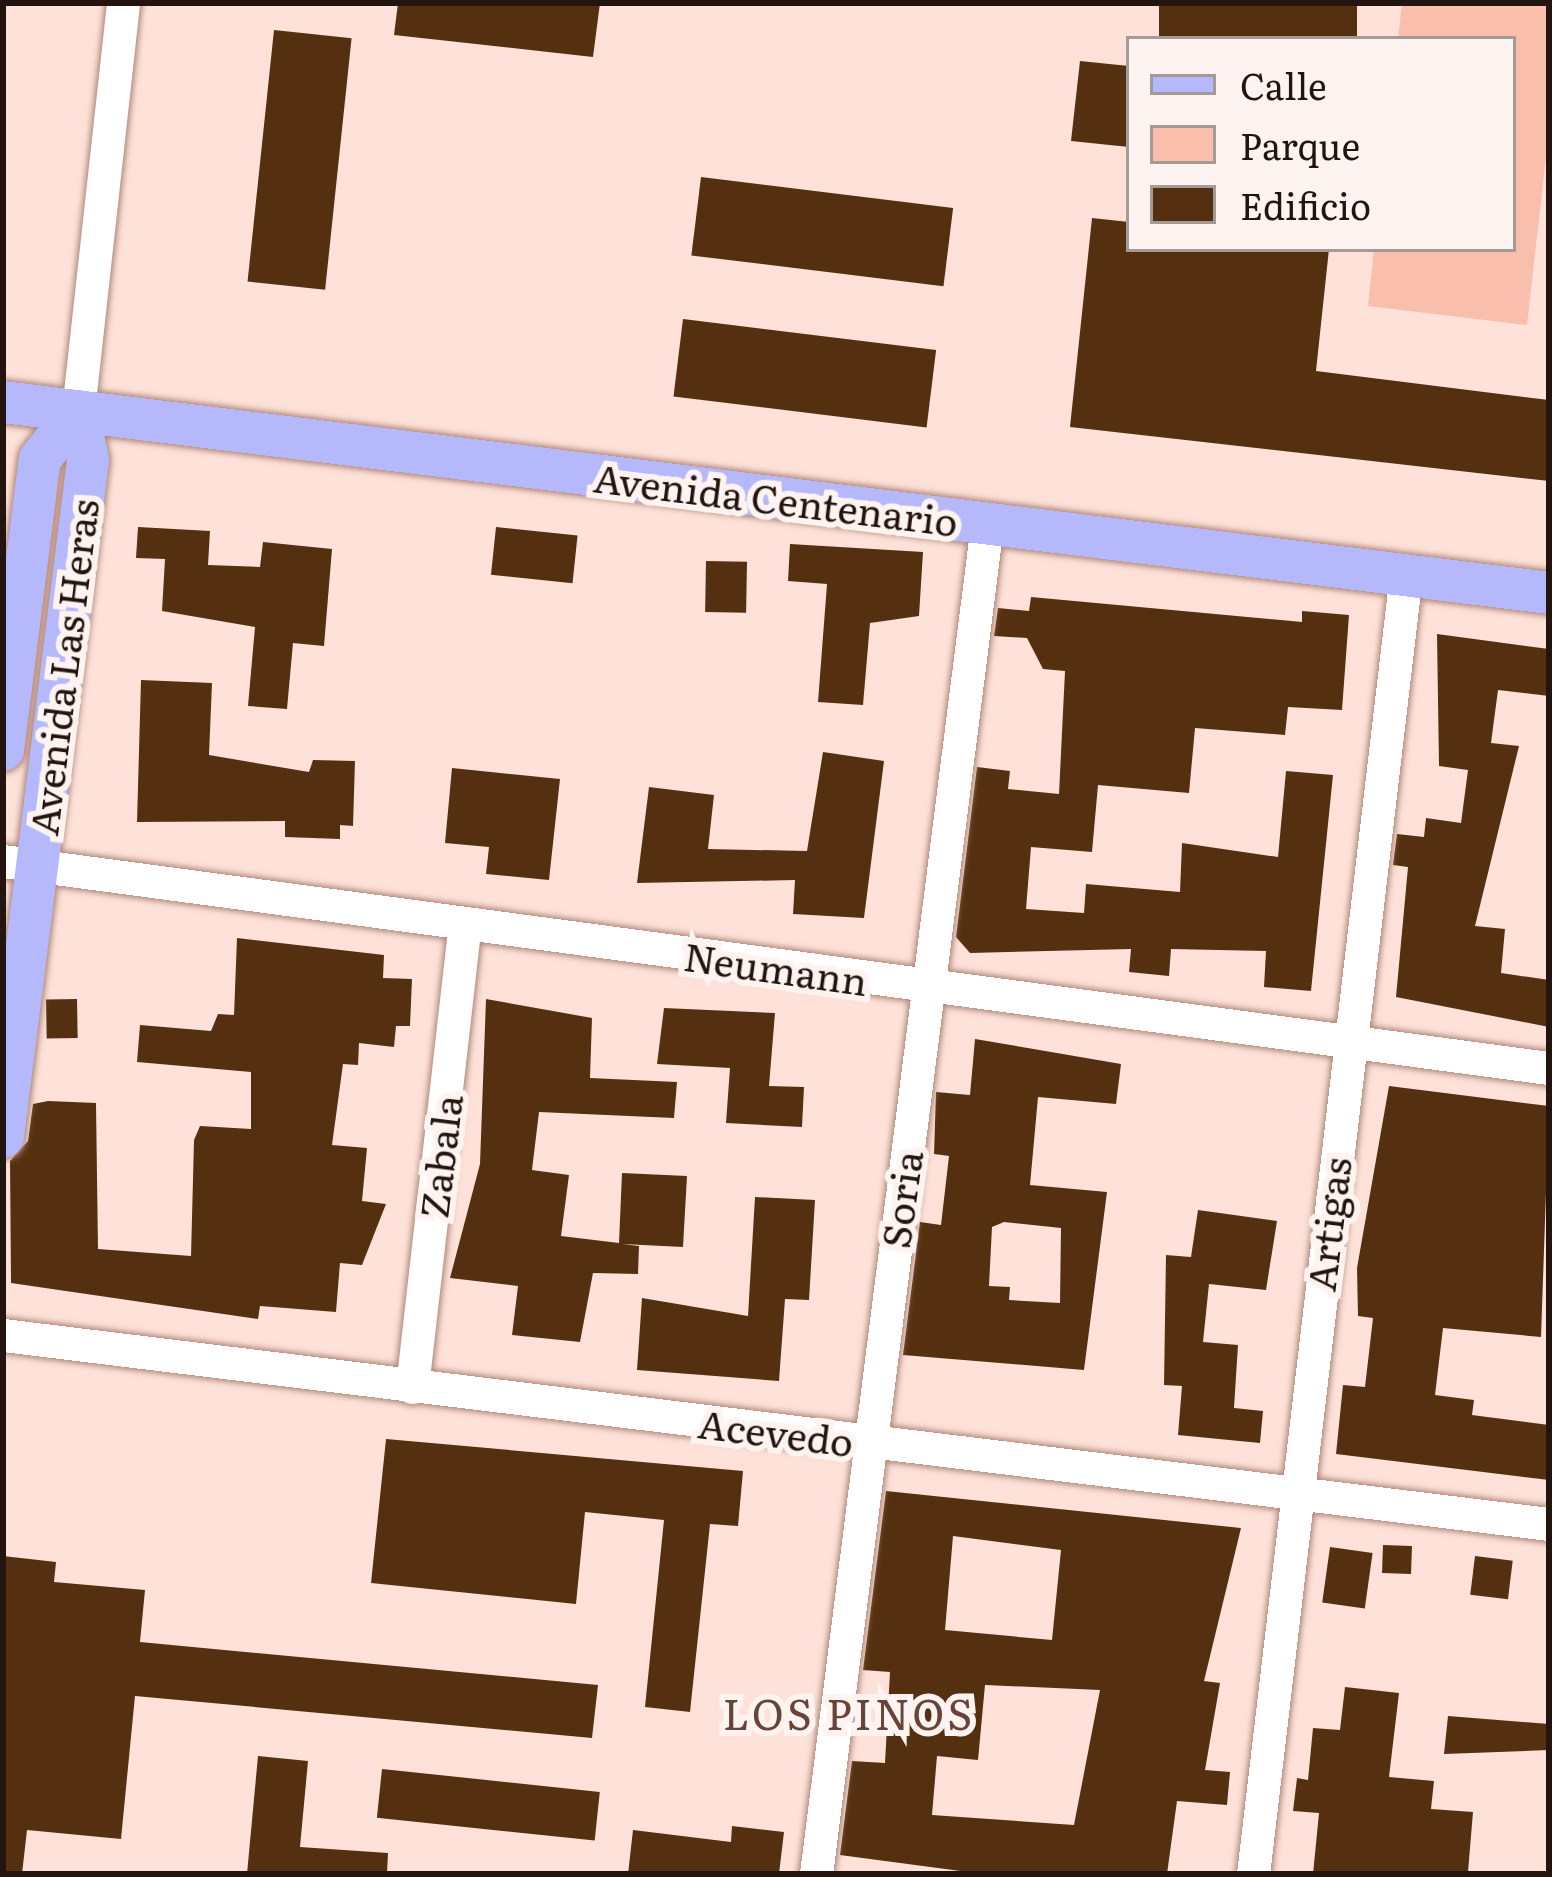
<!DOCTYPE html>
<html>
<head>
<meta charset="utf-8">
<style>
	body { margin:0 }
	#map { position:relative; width:1552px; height:1877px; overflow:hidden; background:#fee2d9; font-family:Literata,serif }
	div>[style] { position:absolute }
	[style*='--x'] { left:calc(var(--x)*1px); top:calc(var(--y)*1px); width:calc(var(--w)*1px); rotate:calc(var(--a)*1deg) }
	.green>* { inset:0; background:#fabfac }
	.building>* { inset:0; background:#553010; transform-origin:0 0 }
	.roads { filter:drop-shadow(0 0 3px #b1877a) drop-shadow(0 0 3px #b1877a) }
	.minor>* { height:33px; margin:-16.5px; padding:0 16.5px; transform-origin:16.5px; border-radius:16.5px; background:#fff }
	.major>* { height:42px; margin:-21px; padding:0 21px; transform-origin:21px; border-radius:21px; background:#b5b9fb }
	span { translate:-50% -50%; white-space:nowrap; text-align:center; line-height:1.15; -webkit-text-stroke:12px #fdf4f1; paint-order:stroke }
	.street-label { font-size:39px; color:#23140f }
	.neighbourhood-label { font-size:42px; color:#684338; letter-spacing:3px }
	.frame { position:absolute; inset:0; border:6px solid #23140f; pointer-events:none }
	.legend { position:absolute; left:1126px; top:36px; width:390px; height:216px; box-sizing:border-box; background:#fdf4f1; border:3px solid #a69a97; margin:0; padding:15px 21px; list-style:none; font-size:36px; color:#23140f }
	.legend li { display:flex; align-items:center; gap:24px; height:60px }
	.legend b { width:60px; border:3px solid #a69a97 }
</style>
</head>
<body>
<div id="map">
	<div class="green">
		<div style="clip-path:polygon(1402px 3px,1549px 3px,1549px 130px,1527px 325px,1368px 306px,1374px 249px,1513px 249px,1513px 39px,1398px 39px)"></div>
	</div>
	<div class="building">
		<div style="clip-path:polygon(398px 3px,600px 3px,593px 57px,394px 35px)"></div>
		<div style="left:1159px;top:3px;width:198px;height:36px"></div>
		<div style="left:274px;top:30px;width:78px;height:253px;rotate:6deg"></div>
		<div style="clip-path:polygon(1080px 61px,1129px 66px,1129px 147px,1071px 141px)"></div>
		<div style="left:701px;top:177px;width:254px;height:79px;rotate:7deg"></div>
		<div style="clip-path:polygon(1092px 218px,1129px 222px,1129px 249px,1329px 249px,1316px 371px,1549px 400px,1549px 481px,1070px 427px)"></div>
		<div style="left:683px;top:319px;width:255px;height:78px;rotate:7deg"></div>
		<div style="clip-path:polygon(138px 527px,210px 531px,208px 565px,260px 567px,263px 542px,332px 549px,324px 646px,293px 643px,287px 709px,248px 706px,255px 627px,162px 611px,165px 559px,136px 558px)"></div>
		<div style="left:496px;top:527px;width:82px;height:48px;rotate:6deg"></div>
		<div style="clip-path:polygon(790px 544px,923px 552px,919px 616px,870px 623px,863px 705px,818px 702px,827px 584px,788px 581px)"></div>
		<div style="left:706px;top:561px;width:41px;height:51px;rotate:1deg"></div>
		<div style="clip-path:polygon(1031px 597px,1302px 622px,1302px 611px,1349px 615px,1342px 710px,1288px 707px,1285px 735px,1195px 728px,1189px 793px,1098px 785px,1092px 852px,1031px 847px,1026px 909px,1084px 913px,1086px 884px,1180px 892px,1182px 843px,1278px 857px,1286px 771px,1333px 775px,1311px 991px,1264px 987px,1266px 951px,1171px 949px,1169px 976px,1129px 972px,1131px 949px,970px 953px,956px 937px,977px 767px,1010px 771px,1008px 789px,1059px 794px,1065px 671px,1043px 669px,1027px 638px,994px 636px,998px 608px,1029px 611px)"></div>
		<div style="clip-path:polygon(1437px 634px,1549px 649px,1549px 696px,1498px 690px,1491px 743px,1519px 746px,1475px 926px,1505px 929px,1501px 973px,1549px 980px,1549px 1027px,1396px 997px,1408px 867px,1393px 865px,1397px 834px,1424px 837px,1426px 818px,1461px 823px,1468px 770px,1439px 766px)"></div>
		<div style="clip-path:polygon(141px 680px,212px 683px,209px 755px,309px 772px,313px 760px,355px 761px,353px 826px,340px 825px,340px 839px,285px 837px,285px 821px,137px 822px)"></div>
		<div style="clip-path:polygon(823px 752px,884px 761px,864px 918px,793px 914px,795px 880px,637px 883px,649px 787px,714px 795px,708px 849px,807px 851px)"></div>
		<div style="clip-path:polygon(452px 768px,560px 779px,549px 880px,486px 874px,489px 847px,445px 843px)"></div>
		<div style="clip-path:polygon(237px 938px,384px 955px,383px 978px,412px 979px,410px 1026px,396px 1026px,394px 1047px,359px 1043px,358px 1065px,343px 1064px,332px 1145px,367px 1148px,362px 1201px,386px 1204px,362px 1265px,340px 1263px,336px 1312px,260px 1306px,258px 1319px,11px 1283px,10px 1161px,28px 1141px,33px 1104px,48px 1101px,96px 1103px,98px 1249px,191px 1256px,194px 1140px,200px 1126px,251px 1129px,251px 1072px,137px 1062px,140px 1025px,211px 1031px,218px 1014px,234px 1015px)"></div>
		<div style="left:77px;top:999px;width:39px;height:31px;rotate:89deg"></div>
		<div style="clip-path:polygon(486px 999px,592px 1018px,590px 1078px,677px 1082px,674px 1118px,539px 1112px,532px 1170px,569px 1175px,561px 1236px,619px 1243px,622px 1173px,687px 1176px,683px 1247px,622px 1244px,639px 1246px,638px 1274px,593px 1273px,580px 1342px,512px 1335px,518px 1286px,450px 1278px,480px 1164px)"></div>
		<div style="clip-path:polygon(664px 1008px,775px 1013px,769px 1086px,804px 1087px,802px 1127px,726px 1123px,730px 1068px,657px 1064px)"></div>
		<div style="clip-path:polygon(evenodd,975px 1039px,1121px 1064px,1116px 1104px,1038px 1097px,1030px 1185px,1107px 1192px,1084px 1370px,903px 1355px,920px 1222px,941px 1225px,949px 1156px,934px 1154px,936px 1092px,970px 1095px,975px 1039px,1004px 1222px,1061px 1228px,1060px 1303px,1009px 1300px,1010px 1287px,989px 1286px,992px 1227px,1004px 1222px)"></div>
		<div style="clip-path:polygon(1389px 1086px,1549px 1106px,1541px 1337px,1443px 1328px,1435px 1395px,1474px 1400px,1472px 1415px,1549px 1425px,1549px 1480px,1336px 1454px,1343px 1385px,1365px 1387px,1373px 1318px,1358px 1316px,1357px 1268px)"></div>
		<div style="clip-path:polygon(755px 1197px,815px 1200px,809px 1300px,785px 1299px,779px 1381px,637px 1370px,642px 1298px,748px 1316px)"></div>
		<div style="clip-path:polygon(1198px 1210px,1277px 1221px,1266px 1290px,1209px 1284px,1203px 1342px,1238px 1345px,1234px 1408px,1263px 1411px,1260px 1443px,1178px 1435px,1182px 1386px,1164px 1385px,1166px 1255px,1191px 1257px)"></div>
		<div style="clip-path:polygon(386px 1439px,743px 1471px,738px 1526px,710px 1524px,690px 1712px,645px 1707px,664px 1520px,585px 1512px,576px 1604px,371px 1583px)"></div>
		<div style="clip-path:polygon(evenodd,886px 1491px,1241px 1528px,1204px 1681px,1220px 1683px,1205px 1770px,1230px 1772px,1227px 1805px,1177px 1801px,1167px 1874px,983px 1874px,840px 1855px,852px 1761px,885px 1763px,890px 1672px,863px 1670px,886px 1491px,953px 1536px,1061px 1550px,1052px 1640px,945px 1630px,953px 1536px,886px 1491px,985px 1685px,1100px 1690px,1074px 1825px,932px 1815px,937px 1756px,978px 1760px,985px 1685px)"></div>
		<div style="left:1383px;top:1545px;width:29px;height:28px;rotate:2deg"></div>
		<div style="left:1330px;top:1547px;width:43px;height:56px;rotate:8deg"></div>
		<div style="clip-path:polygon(3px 1556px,56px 1562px,54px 1582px,145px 1590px,140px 1642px,598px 1685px,592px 1738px,135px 1696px,121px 1839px,27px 1830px,22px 1874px,3px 1874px)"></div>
		<div style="left:1475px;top:1556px;width:38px;height:39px;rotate:7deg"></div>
		<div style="clip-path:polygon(1345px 1687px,1399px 1693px,1389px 1777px,1434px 1781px,1431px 1809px,1473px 1812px,1468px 1872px,1313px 1874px,1319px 1813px,1293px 1811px,1297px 1778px,1308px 1780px,1313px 1728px,1340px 1730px)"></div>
		<div style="clip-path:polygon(1448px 1716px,1549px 1724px,1549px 1750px,1444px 1754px)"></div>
		<div style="clip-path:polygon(258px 1756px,308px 1761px,300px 1847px,388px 1853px,387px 1874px,247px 1874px)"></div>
		<div style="left:382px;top:1769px;width:219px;height:49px;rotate:6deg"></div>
		<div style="clip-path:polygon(732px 1826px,784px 1832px,779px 1874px,628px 1874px,633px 1830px,731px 1842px)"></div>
	</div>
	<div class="roads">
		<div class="minor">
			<div style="--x:78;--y:411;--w:410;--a:-83.7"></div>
			<div style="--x:3;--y:861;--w:1560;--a:7.63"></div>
			<div style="--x:3;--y:1335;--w:1558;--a:6.97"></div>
			<div style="--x:412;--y:1387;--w:465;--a:-83.5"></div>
			<div style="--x:816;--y:1874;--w:1361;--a:-82.78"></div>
			<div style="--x:1253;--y:1874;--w:1309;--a:-83.29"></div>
		</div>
		<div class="major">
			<div style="--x:3;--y:402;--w:1558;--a:7.04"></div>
			<div style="--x:3;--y:750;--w:293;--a:-82.8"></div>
			<div style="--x:40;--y:459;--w:61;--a:-51.6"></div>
			<div style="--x:3;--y:1137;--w:682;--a:-82.84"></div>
			<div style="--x:88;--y:460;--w:50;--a:-101.5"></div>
		</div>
	</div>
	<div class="street-label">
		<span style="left:776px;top:498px;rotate:7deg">Avenida Centenario</span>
		<span style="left:62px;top:667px;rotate:-83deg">Avenida Las Heras</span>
		<span style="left:776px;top:967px;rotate:8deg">Neumann</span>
		<span style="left:439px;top:1156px;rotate:-83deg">Zabala</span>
		<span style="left:900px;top:1199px;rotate:-82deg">Soria</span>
		<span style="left:1327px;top:1224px;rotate:-83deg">Artigas</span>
		<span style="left:776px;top:1431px;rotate:7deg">Acevedo</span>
	</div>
	<div class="neighbourhood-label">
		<span style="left:849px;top:1712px">LOS PINOS</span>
	</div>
	<div class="frame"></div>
	<ul class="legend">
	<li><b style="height:15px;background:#b5b9fb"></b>Calle</li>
	<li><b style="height:33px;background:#fabfac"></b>Parque</li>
	<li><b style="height:33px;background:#553010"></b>Edificio</li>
	</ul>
</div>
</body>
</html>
